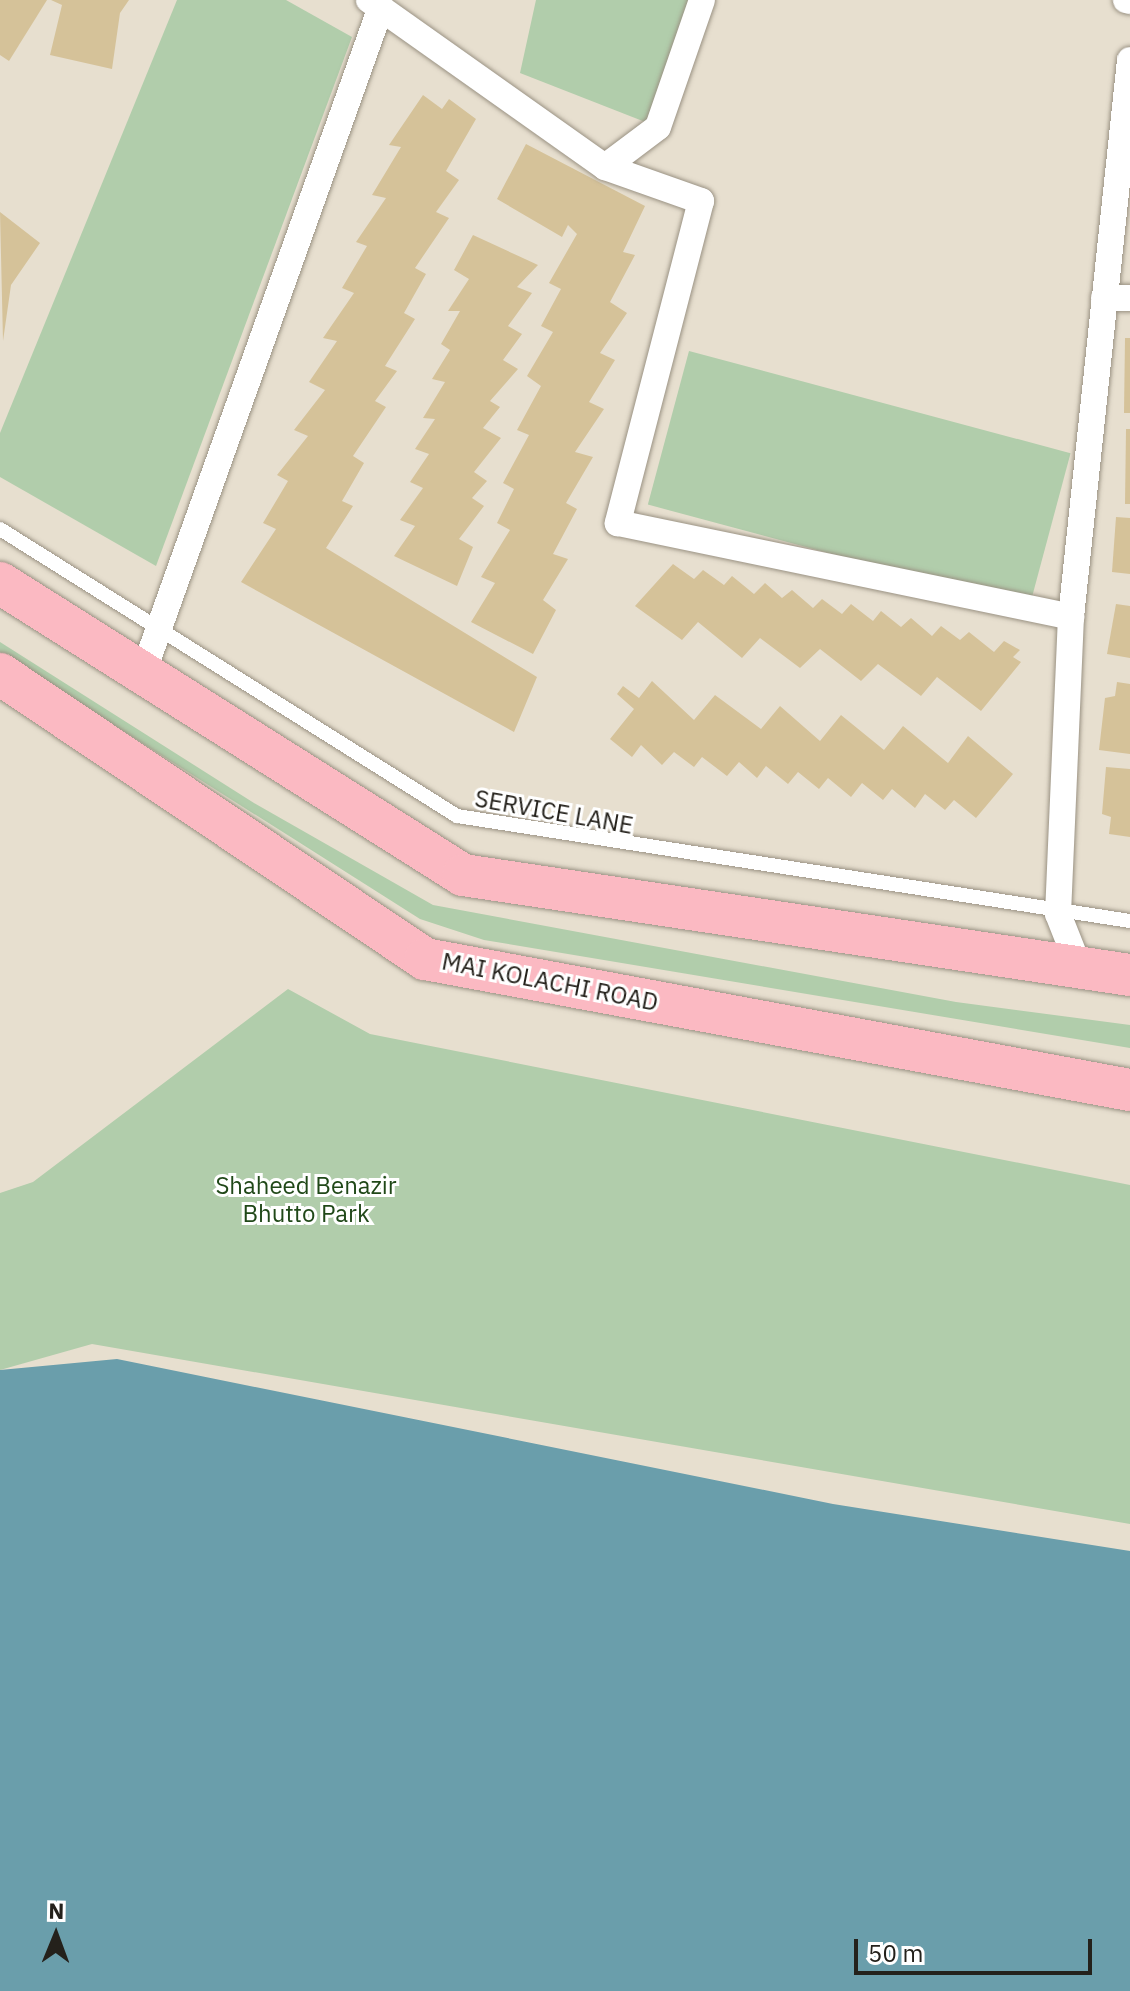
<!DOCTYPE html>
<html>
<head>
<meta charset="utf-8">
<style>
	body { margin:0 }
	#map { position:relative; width:1130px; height:1991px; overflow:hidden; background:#e7dfcf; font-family:"IBM Plex Sans",sans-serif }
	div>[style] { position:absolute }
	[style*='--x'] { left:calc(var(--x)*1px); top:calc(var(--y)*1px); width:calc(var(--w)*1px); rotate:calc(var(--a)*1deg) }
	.green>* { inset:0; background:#b1cdab; transform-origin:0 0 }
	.water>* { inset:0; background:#6a9eab }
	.building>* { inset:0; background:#d5c299 }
	.roads { filter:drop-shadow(0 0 2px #9a9283) drop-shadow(0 0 2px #9a9283) }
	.service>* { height:14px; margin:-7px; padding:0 7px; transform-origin:7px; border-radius:7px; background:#fff }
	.minor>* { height:26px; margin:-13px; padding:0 13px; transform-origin:13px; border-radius:13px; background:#fff }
	.primary>* { height:42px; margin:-21px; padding:0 21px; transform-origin:21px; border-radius:21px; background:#fbb9c2 }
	span { translate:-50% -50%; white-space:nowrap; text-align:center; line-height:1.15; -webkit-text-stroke:6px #fff; paint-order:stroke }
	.street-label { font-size:24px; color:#24211b }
	.park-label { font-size:24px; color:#204818 }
	.north { position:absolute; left:16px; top:1895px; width:80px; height:80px; -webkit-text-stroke:6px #fff; paint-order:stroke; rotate:1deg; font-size:22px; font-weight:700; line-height:32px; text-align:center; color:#24211b }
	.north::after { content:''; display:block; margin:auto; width:28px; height:36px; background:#24211b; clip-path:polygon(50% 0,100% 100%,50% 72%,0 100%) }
	.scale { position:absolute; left:854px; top:1939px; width:238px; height:36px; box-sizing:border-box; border:4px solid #24211b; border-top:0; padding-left:10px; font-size:24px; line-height:28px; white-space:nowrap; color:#24211b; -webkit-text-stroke:6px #fff; paint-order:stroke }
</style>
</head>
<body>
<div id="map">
	<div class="green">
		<div style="clip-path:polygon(177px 0,286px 0,352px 37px,156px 566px,0 477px,0 433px)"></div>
		<div style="clip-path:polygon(536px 0,702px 0,658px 127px,520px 73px)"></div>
		<div style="left:689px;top:351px;width:395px;height:159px;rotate:15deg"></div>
		<div style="clip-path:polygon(0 642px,254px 803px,433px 905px,956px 1002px,1130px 1025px,1130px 1048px,484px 940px,420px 919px,0 653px)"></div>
		<div style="clip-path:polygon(288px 989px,370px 1034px,1130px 1185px,1130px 1524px,92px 1344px,0 1370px,0 1193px,33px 1182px)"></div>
	</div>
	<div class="water">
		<div style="clip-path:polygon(117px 1359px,833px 1504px,1130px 1551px,1130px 1991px,0 1991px,0 1370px)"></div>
	</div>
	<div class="building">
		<div style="clip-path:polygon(0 0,47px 0,9px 61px,0 55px)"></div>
		<div style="clip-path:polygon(51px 0,129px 0,120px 13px,112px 69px,50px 55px,62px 5px)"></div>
		<div style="clip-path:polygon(423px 95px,442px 109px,449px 99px,476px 119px,446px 171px,459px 180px,436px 212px,449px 218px,415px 268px,426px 274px,404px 313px,415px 319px,385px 366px,397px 371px,375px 401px,386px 407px,353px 456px,364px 463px,342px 501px,353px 506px,326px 548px,537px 677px,514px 732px,241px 582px,276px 529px,263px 523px,288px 481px,277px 475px,308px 436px,294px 430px,325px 390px,309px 382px,337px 341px,323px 338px,354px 293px,342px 288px,367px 246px,356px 242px,386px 198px,372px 195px,401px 147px,389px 145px)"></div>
		<div style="clip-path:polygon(526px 144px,645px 206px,623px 252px,635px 255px,610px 302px,627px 313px,600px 353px,615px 360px,589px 402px,604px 409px,575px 452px,593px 457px,566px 503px,577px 509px,553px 554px,568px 559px,543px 600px,556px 610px,533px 654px,471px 622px,495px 583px,481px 577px,510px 530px,497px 523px,514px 489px,503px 483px,529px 435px,517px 430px,541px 386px,527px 376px,553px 332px,541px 326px,561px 289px,549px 283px,577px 234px,568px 225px,562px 237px,497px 199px)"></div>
		<div style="clip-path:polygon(0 212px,40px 243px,11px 285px,3px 341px)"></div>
		<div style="clip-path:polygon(473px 235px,538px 265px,517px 287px,532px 293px,508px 326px,522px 334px,503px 360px,518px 369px,490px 401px,500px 407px,483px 428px,501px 438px,474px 472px,487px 481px,472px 498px,484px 506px,459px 539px,473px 547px,457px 586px,394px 556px,415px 526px,400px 520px,423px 488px,410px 482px,429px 454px,415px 449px,435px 419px,423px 418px,445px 382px,432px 379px,450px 350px,441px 344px,460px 311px,448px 311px,469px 279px,454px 270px)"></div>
		<div style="clip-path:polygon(1125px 338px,1130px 338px,1130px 413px,1124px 413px)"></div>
		<div style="clip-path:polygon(1126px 429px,1130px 429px,1130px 504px,1125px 504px)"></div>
		<div style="clip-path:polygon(1116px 517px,1130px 518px,1130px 574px,1112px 572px)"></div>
		<div style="clip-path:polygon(673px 564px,694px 579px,703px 570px,724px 585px,732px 576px,754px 594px,765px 583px,782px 598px,792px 590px,813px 608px,822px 599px,842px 614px,851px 604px,873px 621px,881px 611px,901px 627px,911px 618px,932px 636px,941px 626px,960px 640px,969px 632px,994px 652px,1004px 641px,1020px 650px,1013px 657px,1021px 662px,981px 711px,937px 677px,921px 696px,878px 664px,861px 681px,820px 649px,800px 668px,760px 638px,742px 658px,698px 622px,682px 640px,635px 606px)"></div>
		<div style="clip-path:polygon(1116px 604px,1130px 606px,1130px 658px,1107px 654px)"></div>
		<div style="clip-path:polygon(652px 681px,694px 720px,715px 695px,761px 729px,780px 706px,820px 741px,841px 715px,884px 750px,903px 726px,948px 763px,968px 736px,1013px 774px,976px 818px,954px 800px,945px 810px,925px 794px,915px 808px,892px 789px,883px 800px,862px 783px,851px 797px,828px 778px,819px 789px,798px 772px,788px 784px,766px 766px,757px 778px,739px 762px,727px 776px,702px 757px,694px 767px,674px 752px,662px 765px,641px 745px,632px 757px,610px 739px,634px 709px,617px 694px,623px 686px,639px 698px)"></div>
		<div style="clip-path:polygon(1117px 682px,1130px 684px,1130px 754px,1099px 750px,1105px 698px,1115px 696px)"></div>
		<div style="clip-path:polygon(1106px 767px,1130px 769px,1130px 837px,1109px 834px,1111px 817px,1102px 814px)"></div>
	</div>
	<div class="roads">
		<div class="service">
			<div style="--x:0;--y:529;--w:540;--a:32.13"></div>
			<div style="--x:457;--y:816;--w:681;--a:8.87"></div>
		</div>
		<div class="minor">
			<div style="--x:369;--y:0;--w:289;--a:35.3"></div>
			<div style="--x:605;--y:167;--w:102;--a:19.5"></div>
			<div style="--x:701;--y:201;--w:333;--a:104.5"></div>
			<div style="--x:618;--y:523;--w:463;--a:11.7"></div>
			<div style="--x:1126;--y:0;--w:4;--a:14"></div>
			<div style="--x:605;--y:167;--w:66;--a:-37"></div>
			<div style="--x:658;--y:127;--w:134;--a:-70.9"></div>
			<div style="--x:1104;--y:298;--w:26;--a:0"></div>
			<div style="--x:143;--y:673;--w:707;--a:-70.34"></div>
			<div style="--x:1079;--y:967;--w:57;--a:-111.6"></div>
			<div style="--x:1058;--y:914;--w:297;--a:-87.5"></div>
			<div style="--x:1071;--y:617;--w:560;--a:-83.95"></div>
		</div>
		<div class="primary">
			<div style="--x:0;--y:583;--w:547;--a:32.24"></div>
			<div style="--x:463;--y:875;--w:674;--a:8.53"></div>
			<div style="--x:0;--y:674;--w:512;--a:33.85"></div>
			<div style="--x:425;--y:959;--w:717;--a:10.53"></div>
		</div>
	</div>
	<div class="street-label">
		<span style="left:554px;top:812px;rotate:10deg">SERVICE LANE</span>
		<span style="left:550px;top:982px;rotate:11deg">MAI KOLACHI ROAD</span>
	</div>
	<div class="park-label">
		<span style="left:306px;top:1200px">Shaheed Benazir<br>Bhutto Park</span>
	</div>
	<div class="north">N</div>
	<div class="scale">50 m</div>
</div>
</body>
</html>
